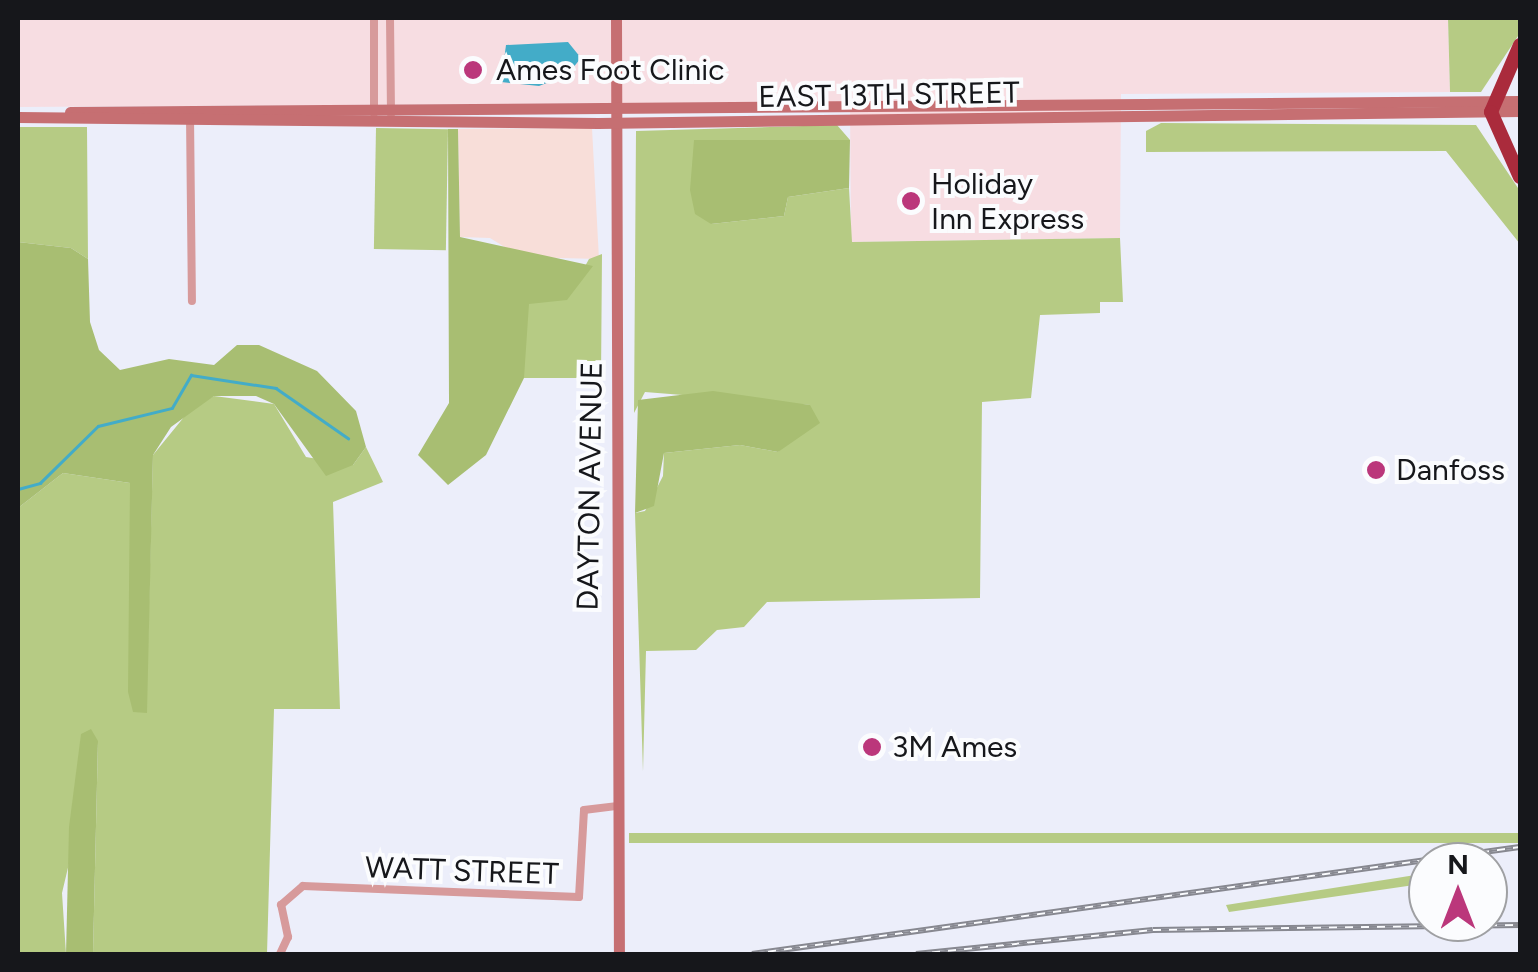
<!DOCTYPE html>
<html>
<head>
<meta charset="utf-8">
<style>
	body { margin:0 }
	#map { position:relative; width:1538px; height:972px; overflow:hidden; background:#eceefa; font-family:Figtree,sans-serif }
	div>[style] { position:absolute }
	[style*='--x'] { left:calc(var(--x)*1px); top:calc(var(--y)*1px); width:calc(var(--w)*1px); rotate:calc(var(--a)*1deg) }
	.commercial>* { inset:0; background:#f7dde2 }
	.medical>* { inset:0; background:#f8ded9 }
	.green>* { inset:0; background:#b6cb84; transform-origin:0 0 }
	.forest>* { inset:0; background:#a8be72 }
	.water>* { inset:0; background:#43acc8 }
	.stream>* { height:2.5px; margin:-1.25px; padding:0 1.25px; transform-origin:1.25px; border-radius:1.25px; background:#43acc8 }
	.minor>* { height:8px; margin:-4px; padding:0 4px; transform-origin:4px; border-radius:4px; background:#d79a9b }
	.secondary>* { height:11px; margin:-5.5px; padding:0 5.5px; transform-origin:5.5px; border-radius:5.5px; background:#c66f72 }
	.motorway>* { height:14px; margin:-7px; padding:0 7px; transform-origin:7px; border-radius:7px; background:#aa2b3c }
	.rail>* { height:6px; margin-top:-3px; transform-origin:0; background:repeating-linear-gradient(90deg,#fbfcfe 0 8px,#878890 0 16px); box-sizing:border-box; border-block:2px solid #878890 }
	.dots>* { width:28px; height:28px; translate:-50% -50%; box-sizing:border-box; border:5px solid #fbfcfe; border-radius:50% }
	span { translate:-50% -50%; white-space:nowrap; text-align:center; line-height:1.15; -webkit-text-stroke:8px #fbfcfe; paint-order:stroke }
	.poi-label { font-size:30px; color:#16171b }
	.left { translate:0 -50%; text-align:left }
	.street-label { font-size:30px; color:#16171b }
	.frame { position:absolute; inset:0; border:20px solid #16171b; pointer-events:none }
	.north { position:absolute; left:1408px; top:842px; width:100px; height:100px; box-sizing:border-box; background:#fbfcfe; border:2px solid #9fa0a3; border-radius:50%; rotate:0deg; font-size:28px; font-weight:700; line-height:40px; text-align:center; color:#16171b }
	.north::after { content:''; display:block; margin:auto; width:35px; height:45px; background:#bb377b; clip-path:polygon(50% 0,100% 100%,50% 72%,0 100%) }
</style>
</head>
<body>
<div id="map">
	<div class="commercial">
		<div style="clip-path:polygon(18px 18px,1448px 18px,1450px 92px,1121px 94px,1120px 238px,851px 242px,850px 102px,18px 107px)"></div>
	</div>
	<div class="medical">
		<div style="clip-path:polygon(592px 128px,599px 259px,521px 257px,490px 238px,460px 237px,458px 129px)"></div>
	</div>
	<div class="green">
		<div style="clip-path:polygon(1448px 18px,1520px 18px,1520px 33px,1481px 92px,1450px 92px)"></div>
		<div style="clip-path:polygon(1161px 123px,1476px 125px,1520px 191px,1520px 244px,1446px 151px,1146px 152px,1146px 131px)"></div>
		<div style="clip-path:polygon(837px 125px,850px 140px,695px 140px,711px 224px,784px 216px,788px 197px,849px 188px,852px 242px,1120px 238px,1123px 302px,1100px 302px,1100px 313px,1040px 315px,1031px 398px,982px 402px,980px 598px,767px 602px,744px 627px,717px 630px,696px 650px,646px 651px,643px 772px,635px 513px,645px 511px,663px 476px,664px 453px,740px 445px,778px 452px,810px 405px,645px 392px,634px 413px,636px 131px)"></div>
		<div style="clip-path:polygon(18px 127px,87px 127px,88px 259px,71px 248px,18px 242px)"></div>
		<div style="left:376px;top:128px;width:72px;height:121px;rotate:1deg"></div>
		<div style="clip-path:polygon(602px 254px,601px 378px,524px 378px,521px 316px,529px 303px,567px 299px,589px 259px)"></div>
		<div style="clip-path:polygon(214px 396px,274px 404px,306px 457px,353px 465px,366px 447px,383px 482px,333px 502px,340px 709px,274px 709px,267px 954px,93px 954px,98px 741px,62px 893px,66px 954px,18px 954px,18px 508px,63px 473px,130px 483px,146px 713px,153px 455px,193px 406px)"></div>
		<div style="left:1520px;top:833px;width:10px;height:891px;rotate:90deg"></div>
		<div style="clip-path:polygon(1428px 873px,1428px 883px,1229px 912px,1226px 905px)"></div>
	</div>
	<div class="forest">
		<div style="clip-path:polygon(448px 129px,458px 129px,460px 237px,593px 266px,567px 300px,529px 304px,524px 378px,486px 455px,448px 485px,418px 455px,449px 403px)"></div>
		<div style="clip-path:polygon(694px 140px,850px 140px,849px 188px,788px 197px,784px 216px,711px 224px,695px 214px,690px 190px)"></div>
		<div style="clip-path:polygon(18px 242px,71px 248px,88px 259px,90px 322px,99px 350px,120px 370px,169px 359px,214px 365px,237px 345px,259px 345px,317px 371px,356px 411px,366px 447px,353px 465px,326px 476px,274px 404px,256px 396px,214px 396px,171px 427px,153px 455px,147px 713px,133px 712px,128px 692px,130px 483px,63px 473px,18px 508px)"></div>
		<div style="clip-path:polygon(713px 391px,810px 405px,820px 423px,778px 452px,740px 445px,664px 453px,654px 506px,635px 513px,638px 400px)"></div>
		<div style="clip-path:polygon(91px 729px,98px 741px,93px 954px,66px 954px,69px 827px,81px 734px)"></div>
	</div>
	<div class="water">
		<div style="clip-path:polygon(568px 42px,581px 58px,567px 75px,539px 86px,501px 82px,506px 45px)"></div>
	</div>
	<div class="stream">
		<div style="--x:18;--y:489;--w:23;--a:-15"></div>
		<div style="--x:40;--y:483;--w:81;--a:-44.5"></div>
		<div style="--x:98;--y:426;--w:76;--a:-13.7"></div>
		<div style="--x:172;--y:408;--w:38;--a:-60"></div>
		<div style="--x:191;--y:375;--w:86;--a:8.7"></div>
		<div style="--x:276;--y:388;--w:88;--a:34.8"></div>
	</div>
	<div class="minor">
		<div style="--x:390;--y:18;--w:96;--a:89.4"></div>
		<div style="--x:374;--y:113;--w:95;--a:-90"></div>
		<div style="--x:190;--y:116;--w:185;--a:89.4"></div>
		<div style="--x:280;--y:954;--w:19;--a:-65"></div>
		<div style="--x:288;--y:937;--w:33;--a:-102"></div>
		<div style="--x:281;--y:905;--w:29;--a:-41"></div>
		<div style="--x:303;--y:886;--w:276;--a:2.3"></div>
		<div style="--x:579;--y:897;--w:87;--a:-86.7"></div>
		<div style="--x:584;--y:810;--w:32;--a:-7"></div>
	</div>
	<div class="secondary">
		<div style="--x:616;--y:18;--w:936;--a:89.82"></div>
		<div style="--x:70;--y:112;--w:1450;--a:-0.43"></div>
		<div style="--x:18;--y:117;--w:580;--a:0.59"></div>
		<div style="--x:598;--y:123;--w:922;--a:-0.75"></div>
	</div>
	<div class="motorway">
		<div style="--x:1520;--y:45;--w:73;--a:113.4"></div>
		<div style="--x:1491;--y:112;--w:71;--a:66"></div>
	</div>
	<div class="rail">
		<div style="--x:752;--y:954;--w:775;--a:-7.93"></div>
		<div style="--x:916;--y:954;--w:238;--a:-5.8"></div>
		<div style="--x:1153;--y:930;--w:367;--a:-0.8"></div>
	</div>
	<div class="dots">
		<div style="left:473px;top:70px;background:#bb377b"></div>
		<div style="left:911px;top:201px;background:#bb377b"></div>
		<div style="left:1376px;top:470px;background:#bb377b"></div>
		<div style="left:872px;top:747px;background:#bb377b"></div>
	</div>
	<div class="poi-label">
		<span class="left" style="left:496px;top:70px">Ames Foot Clinic</span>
		<span class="left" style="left:931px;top:201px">Holiday<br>Inn Express</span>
		<span class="left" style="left:1396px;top:470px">Danfoss</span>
		<span class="left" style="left:892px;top:747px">3M Ames</span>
	</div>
	<div class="street-label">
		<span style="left:889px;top:95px;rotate:-1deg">EAST 13TH STREET</span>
		<span style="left:590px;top:486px;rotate:-89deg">DAYTON AVENUE</span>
		<span style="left:462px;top:871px;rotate:2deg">WATT STREET</span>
	</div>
	<div class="frame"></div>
	<div class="north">N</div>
</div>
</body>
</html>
